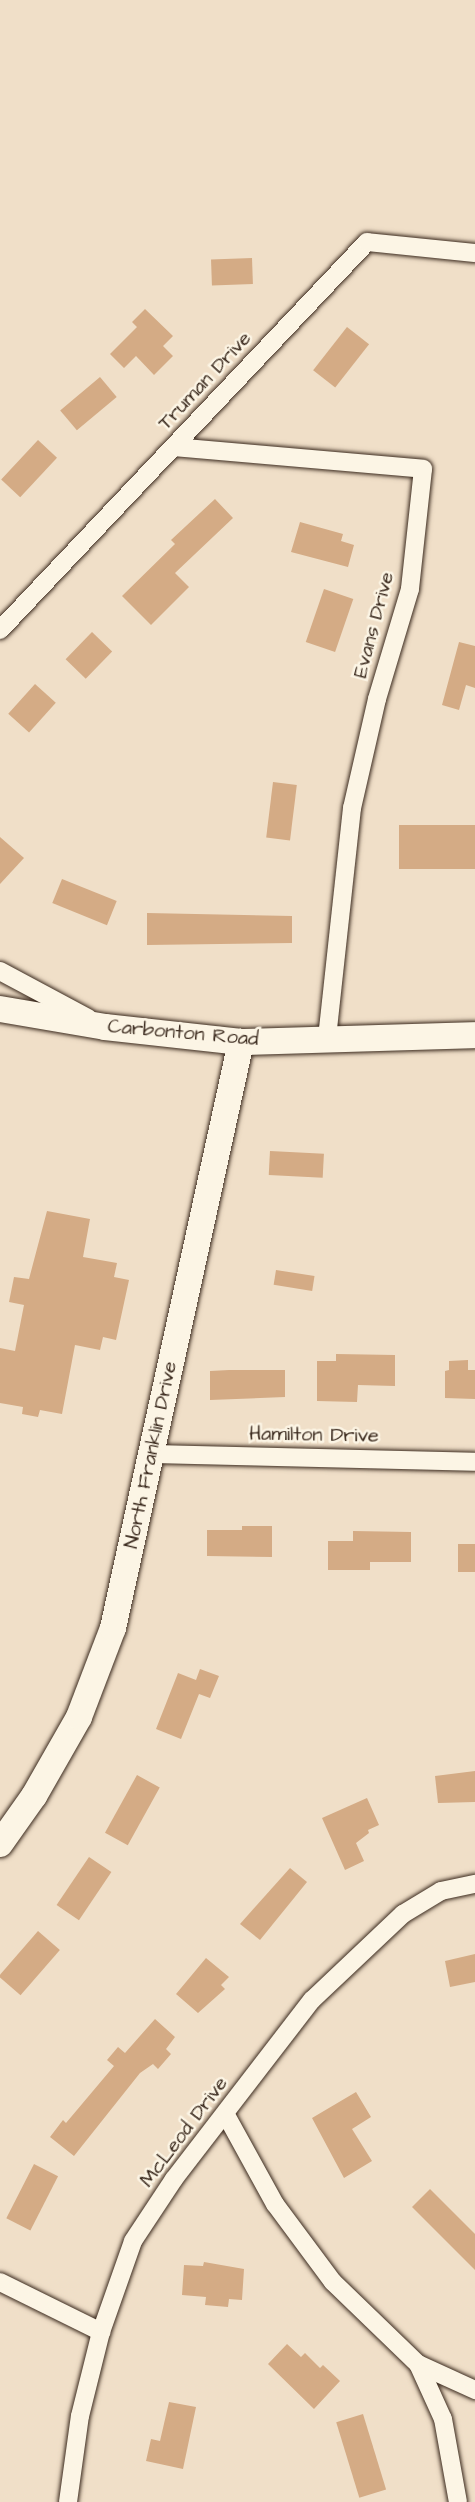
<!DOCTYPE html>
<html>
<head>
<meta charset="utf-8">
<style>
	body { margin:0 }
	#map { position:relative; width:475px; height:2502px; overflow:hidden; background:#f0dfc8; font-family:"Architects Daughter",sans-serif }
	div>[style] { position:absolute }
	[style*='--x'] { left:calc(var(--x)*1px); top:calc(var(--y)*1px); width:calc(var(--w)*1px); rotate:calc(var(--a)*1deg) }
	.building>* { inset:0; background:#d4ab85; transform-origin:0 0 }
	.roads { filter:drop-shadow(0 0 2px #3b2a1e) drop-shadow(0 0 2px #3b2a1e) }
	.street>* { height:18px; margin:-9px; padding:0 9px; transform-origin:9px; border-radius:9px; background:#fcf5e5 }
	.secondary>* { height:26px; margin:-13px; padding:0 13px; transform-origin:13px; border-radius:13px; background:#fcf5e5 }
	span { translate:-50% -50%; white-space:nowrap; text-align:center; line-height:1.15; -webkit-text-stroke:5px #fcf5e5; paint-order:stroke }
	.street-label { font-size:20px; color:#3b2a1e }
</style>
</head>
<body>
<div id="map">
	<div class="building">
		<div style="left:252px;top:258px;width:26px;height:41px;rotate:88deg"></div>
		<div style="clip-path:polygon(145px 309px,173px 336px,163px 346px,173px 356px,154px 375px,136px 356px,124px 368px,110px 354px,137px 327px,132px 322px)"></div>
		<div style="left:347px;top:327px;width:28px;height:55px;rotate:38deg"></div>
		<div style="left:100px;top:377px;width:26px;height:52px;rotate:50deg"></div>
		<div style="left:38px;top:440px;width:26px;height:54px;rotate:43deg"></div>
		<div style="clip-path:polygon(215px 499px,233px 518px,175px 573px,189px 587px,151px 625px,122px 596px,175px 544px,171px 540px)"></div>
		<div style="clip-path:polygon(300px 522px,343px 534px,341px 541px,354px 545px,348px 567px,291px 552px)"></div>
		<div style="left:324px;top:589px;width:31px;height:56px;rotate:19deg"></div>
		<div style="left:92px;top:632px;width:28px;height:38px;rotate:44deg"></div>
		<div style="clip-path:polygon(459px 642px,475px 646px,475px 688px,466px 685px,459px 710px,442px 705px)"></div>
		<div style="left:35px;top:684px;width:28px;height:40px;rotate:42deg"></div>
		<div style="left:273px;top:782px;width:24px;height:56px;rotate:7deg"></div>
		<div style="left:475px;top:825px;width:44px;height:76px;rotate:90deg"></div>
		<div style="clip-path:polygon(0 837px,24px 858px,0 884px)"></div>
		<div style="left:62px;top:879px;width:59px;height:26px;rotate:22deg"></div>
		<div style="clip-path:polygon(147px 913px,292px 916px,292px 943px,147px 945px)"></div>
		<div style="left:270px;top:1151px;width:54px;height:24px;rotate:3deg"></div>
		<div style="clip-path:polygon(47px 1211px,90px 1219px,83px 1257px,117px 1263px,114px 1277px,129px 1280px,116px 1340px,103px 1337px,100px 1350px,75px 1345px,62px 1414px,40px 1410px,38px 1417px,22px 1414px,23px 1407px,0 1403px,0 1348px,15px 1351px,24px 1305px,9px 1302px,14px 1277px,29px 1279px)"></div>
		<div style="left:276px;top:1270px;width:39px;height:15px;rotate:9deg"></div>
		<div style="clip-path:polygon(336px 1354px,395px 1355px,395px 1386px,358px 1385px,357px 1402px,317px 1401px,317px 1361px,336px 1361px)"></div>
		<div style="clip-path:polygon(468px 1360px,468px 1370px,475px 1370px,475px 1399px,445px 1398px,445px 1371px,449px 1370px,449px 1361px)"></div>
		<div style="clip-path:polygon(229px 1370px,285px 1370px,285px 1397px,210px 1400px,210px 1371px)"></div>
		<div style="clip-path:polygon(242px 1526px,272px 1526px,272px 1557px,207px 1556px,207px 1530px,242px 1530px)"></div>
		<div style="clip-path:polygon(353px 1531px,411px 1532px,411px 1562px,370px 1562px,370px 1570px,328px 1570px,328px 1541px,353px 1541px)"></div>
		<div style="left:458px;top:1544px;width:17px;height:28px"></div>
		<div style="clip-path:polygon(200px 1669px,219px 1676px,210px 1698px,199px 1694px,181px 1739px,156px 1729px,178px 1673px,196px 1680px)"></div>
		<div style="clip-path:polygon(475px 1771px,475px 1802px,438px 1803px,435px 1776px)"></div>
		<div style="left:137px;top:1775px;width:26px;height:66px;rotate:29deg"></div>
		<div style="clip-path:polygon(367px 1798px,379px 1825px,368px 1830px,369px 1833px,356px 1843px,364px 1861px,345px 1870px,322px 1818px)"></div>
		<div style="left:89px;top:1857px;width:27px;height:58px;rotate:34deg"></div>
		<div style="clip-path:polygon(290px 1868px,307px 1882px,260px 1940px,240px 1924px)"></div>
		<div style="left:38px;top:1931px;width:29px;height:60px;rotate:41deg"></div>
		<div style="clip-path:polygon(475px 1954px,475px 1982px,450px 1987px,445px 1961px)"></div>
		<div style="clip-path:polygon(206px 1958px,229px 1977px,221px 1985px,225px 1989px,198px 2013px,176px 1994px)"></div>
		<div style="clip-path:polygon(155px 2019px,175px 2037px,166px 2049px,171px 2054px,158px 2069px,153px 2064px,140px 2073px,74px 2156px,50px 2137px,63px 2120px,66px 2123px,114px 2066px,107px 2060px,118px 2047px,125px 2053px)"></div>
		<div style="clip-path:polygon(356px 2092px,371px 2117px,352px 2129px,372px 2161px,344px 2178px,312px 2118px)"></div>
		<div style="left:34px;top:2164px;width:27px;height:61px;rotate:27deg"></div>
		<div style="clip-path:polygon(430px 2189px,475px 2234px,475px 2270px,412px 2207px)"></div>
		<div style="clip-path:polygon(204px 2262px,244px 2269px,242px 2300px,229px 2299px,228px 2307px,205px 2305px,206px 2297px,182px 2295px,184px 2265px,203px 2266px)"></div>
		<div style="clip-path:polygon(287px 2344px,301px 2357px,305px 2353px,320px 2368px,323px 2365px,340px 2381px,314px 2409px,268px 2364px)"></div>
		<div style="clip-path:polygon(169px 2402px,196px 2407px,183px 2469px,146px 2461px,151px 2439px,160px 2441px)"></div>
		<div style="left:363px;top:2414px;width:79px;height:28px;rotate:73deg"></div>
	</div>
	<div class="roads">
		<div class="street">
			<div style="--x:174;--y:447;--w:250;--a:5"></div>
			<div style="--x:423;--y:469;--w:121;--a:96.2"></div>
			<div style="--x:410;--y:589;--w:115;--a:106.7"></div>
			<div style="--x:377;--y:699;--w:112;--a:102.9"></div>
			<div style="--x:352;--y:808;--w:232;--a:96.2"></div>
			<div style="--x:0;--y:630;--w:534;--a:-46.59"></div>
			<div style="--x:367;--y:242;--w:109;--a:5.8"></div>
			<div style="--x:0;--y:971;--w:100;--a:28.1"></div>
			<div style="--x:152;--y:1454;--w:323;--a:1.4"></div>
			<div style="--x:226;--y:2115;--w:102;--a:61.2"></div>
			<div style="--x:275;--y:2204;--w:97;--a:53.4"></div>
			<div style="--x:333;--y:2282;--w:118;--a:44"></div>
			<div style="--x:418;--y:2364;--w:63;--a:24.5"></div>
			<div style="--x:0;--y:2282;--w:113;--a:26.3"></div>
			<div style="--x:418;--y:2364;--w:60;--a:65.6"></div>
			<div style="--x:443;--y:2419;--w:84;--a:79.8"></div>
			<div style="--x:68;--y:2502;--w:87;--a:-82.1"></div>
			<div style="--x:80;--y:2416;--w:87;--a:-76"></div>
			<div style="--x:101;--y:2332;--w:96;--a:-70.6"></div>
			<div style="--x:133;--y:2241;--w:74;--a:-56.5"></div>
			<div style="--x:174;--y:2179;--w:226;--a:-52.4"></div>
			<div style="--x:312;--y:2000;--w:125;--a:-43.4"></div>
			<div style="--x:403;--y:1914;--w:44;--a:-31.2"></div>
			<div style="--x:441;--y:1891;--w:35;--a:-12"></div>
		</div>
		<div class="secondary">
			<div style="--x:0;--y:1009;--w:107;--a:9.7"></div>
			<div style="--x:105;--y:1027;--w:137;--a:6.3"></div>
			<div style="--x:241;--y:1042;--w:234;--a:-1.7"></div>
			<div style="--x:0;--y:1844;--w:59;--a:-54.7"></div>
			<div style="--x:34;--y:1796;--w:91;--a:-60.3"></div>
			<div style="--x:79;--y:1717;--w:95;--a:-69.1"></div>
			<div style="--x:113;--y:1628;--w:600;--a:-77.68"></div>
		</div>
	</div>
	<div class="street-label">
		<span style="left:205px;top:381px;rotate:-47deg">Truman Drive</span>
		<span style="left:374px;top:625px;rotate:-75deg">Evans Drive</span>
		<span style="left:183px;top:1033px;rotate:5deg">Carbonton Road</span>
		<span style="left:314px;top:1435px;rotate:1deg">Hamilton Drive</span>
		<span style="left:151px;top:1455px;rotate:-78deg">North Franklin Drive</span>
		<span style="left:184px;top:2132px;rotate:-53deg">McLeod Drive</span>
	</div>
</div>
</body>
</html>
